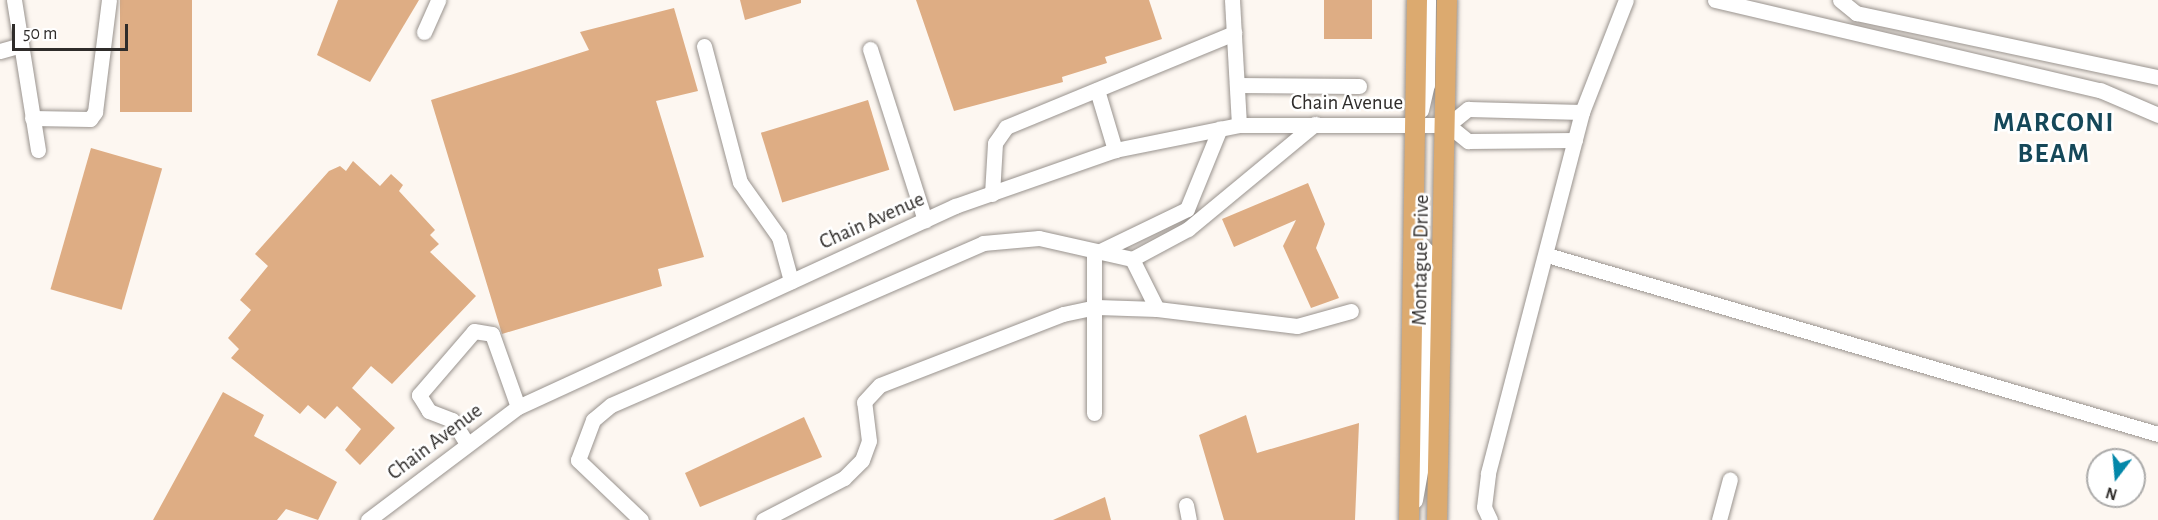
<!DOCTYPE html>
<html>
<head>
<meta charset="utf-8">
<style>
	body { margin:0 }
	#map { position:relative; width:2158px; height:520px; overflow:hidden; background:#fdf7f1; font-family:"Alegreya Sans",sans-serif }
	div>[style] { position:absolute }
	[style*='--x'] { left:calc(var(--x)*1px); top:calc(var(--y)*1px); width:calc(var(--w)*1px); rotate:calc(var(--a)*1deg) }
	.building>* { inset:0; background:#dead84; transform-origin:0 0 }
	.roads { filter:drop-shadow(0 0 2px #99938e) drop-shadow(0 0 2px #99938e) }
	.minor>* { height:15px; margin:-7.5px; padding:0 7.5px; transform-origin:7.5px; border-radius:7.5px; background:#fff }
	.major>* { height:20px; margin:-10px; padding:0 10px; transform-origin:10px; border-radius:10px; background:#dcaa6f }
	span { translate:-50% -50%; white-space:nowrap; text-align:center; line-height:1.15; -webkit-text-stroke:5px #fff; paint-order:stroke }
	.street-label { font-size:21px; color:#2f2c2a }
	.district-label { font-size:27px; color:#154859; font-weight:700; letter-spacing:1.5px }
	.north { position:absolute; left:2086px; top:448px; width:60px; height:60px; box-sizing:border-box; background:#fff; border:2px solid #acabaa; border-radius:50%; rotate:196deg; font-size:16px; font-weight:700; line-height:24px; text-align:center; color:#2f2c2a }
	.north::after { content:''; display:block; margin:auto; width:21px; height:27px; background:#0387a9; clip-path:polygon(50% 0,100% 100%,50% 72%,0 100%) }
	.scale { position:absolute; left:12px; top:24px; width:116px; height:27px; box-sizing:border-box; border:3px solid #2f2c2a; border-top:0; padding-left:8px; font-size:18px; line-height:21px; white-space:nowrap; color:#2f2c2a; -webkit-text-stroke:4px #fff; paint-order:stroke }
</style>
</head>
<body>
<div id="map">
	<div class="building">
		<div style="left:120px;top:0;width:72px;height:112px"></div>
		<div style="clip-path:polygon(338px 0,419px 0,370px 82px,317px 55px)"></div>
		<div style="clip-path:polygon(740px 0,801px 0,801px 3px,745px 20px)"></div>
		<div style="clip-path:polygon(916px 0,1149px 0,1162px 39px,1105px 57px,1107px 63px,1062px 77px,1063px 82px,954px 111px)"></div>
		<div style="left:1324px;top:0;width:48px;height:39px"></div>
		<div style="clip-path:polygon(674px 8px,698px 91px,656px 101px,704px 257px,658px 269px,662px 286px,502px 334px,431px 100px,589px 50px,580px 32px)"></div>
		<div style="left:868px;top:100px;width:73px;height:112px;rotate:73deg"></div>
		<div style="left:91px;top:148px;width:74px;height:147px;rotate:16deg"></div>
		<div style="clip-path:polygon(353px 161px,380px 186px,391px 174px,403px 185px,399px 191px,435px 230px,430px 235px,439px 244px,430px 252px,476px 296px,392px 384px,371px 366px,352px 388px,395px 428px,360px 465px,345px 450px,361px 429px,337px 406px,325px 419px,308px 405px,300px 414px,231px 358px,239px 349px,228px 338px,251px 310px,240px 300px,268px 266px,255px 254px,329px 171px,340px 166px,346px 171px)"></div>
		<div style="clip-path:polygon(1308px 183px,1325px 224px,1316px 248px,1339px 298px,1311px 308px,1283px 246px,1296px 220px,1234px 247px,1222px 219px)"></div>
		<div style="clip-path:polygon(223px 392px,264px 415px,254px 436px,337px 482px,318px 520px,286px 509px,277px 520px,153px 520px)"></div>
		<div style="clip-path:polygon(1246px 415px,1257px 453px,1359px 423px,1355px 520px,1224px 520px,1199px 435px)"></div>
		<div style="clip-path:polygon(804px 417px,822px 457px,700px 507px,685px 473px)"></div>
		<div style="clip-path:polygon(1105px 497px,1111px 520px,1053px 520px)"></div>
	</div>
	<div class="roads">
		<div class="minor">
			<div style="--x:14;--y:0;--w:152;--a:80.9"></div>
			<div style="--x:1232;--y:0;--w:125;--a:86.8"></div>
			<div style="--x:1715;--y:0;--w:395;--a:13.2"></div>
			<div style="--x:2100;--y:90;--w:63;--a:23.3"></div>
			<div style="--x:1840;--y:0;--w:21;--a:39"></div>
			<div style="--x:1856;--y:13;--w:309;--a:12"></div>
			<div style="--x:424;--y:32;--w:35;--a:-66"></div>
			<div style="--x:704;--y:46;--w:141;--a:75.2"></div>
			<div style="--x:740;--y:182;--w:67;--a:54.7"></div>
			<div style="--x:779;--y:237;--w:46;--a:74.7"></div>
			<div style="--x:870;--y:49;--w:180;--a:72.2"></div>
			<div style="--x:0;--y:51;--w:22;--a:-16"></div>
			<div style="--x:1237;--y:85;--w:122;--a:0.5"></div>
			<div style="--x:1097;--y:90;--w:63;--a:73.3"></div>
			<div style="--x:1421;--y:110;--w:26;--a:-77"></div>
			<div style="--x:1427;--y:85;--w:85;--a:-89.3"></div>
			<div style="--x:32;--y:118;--w:58;--a:1"></div>
			<div style="--x:90;--y:119;--w:9;--a:-54"></div>
			<div style="--x:95;--y:112;--w:113;--a:-82.9"></div>
			<div style="--x:1448;--y:125;--w:26;--a:-39"></div>
			<div style="--x:1468;--y:109;--w:114;--a:1.5"></div>
			<div style="--x:1448;--y:125;--w:26;--a:39"></div>
			<div style="--x:1468;--y:141;--w:107;--a:-0.5"></div>
			<div style="--x:992;--y:194;--w:51;--a:-86.6"></div>
			<div style="--x:995;--y:143;--w:19;--a:-55"></div>
			<div style="--x:1006;--y:127;--w:247;--a:-22.4"></div>
			<div style="--x:1415;--y:237;--w:17;--a:50"></div>
			<div style="--x:1426;--y:250;--w:205;--a:90.8"></div>
			<div style="--x:1423;--y:455;--w:46;--a:100.1"></div>
			<div style="--x:1547;--y:255;--w:637;--a:16.33"></div>
			<div style="--x:1132;--y:259;--w:56;--a:63.4"></div>
			<div style="--x:1157;--y:309;--w:141;--a:6.9"></div>
			<div style="--x:1297;--y:326;--w:56;--a:-15.5"></div>
			<div style="--x:1094;--y:413;--w:159;--a:-90"></div>
			<div style="--x:1094;--y:254;--w:103;--a:-25.8"></div>
			<div style="--x:1187;--y:209;--w:87;--a:-67.8"></div>
			<div style="--x:466;--y:442;--w:26;--a:-122"></div>
			<div style="--x:452;--y:420;--w:25;--a:-159"></div>
			<div style="--x:429;--y:411;--w:19;--a:-122"></div>
			<div style="--x:419;--y:395;--w:84;--a:-49.3"></div>
			<div style="--x:474;--y:331;--w:18;--a:9"></div>
			<div style="--x:492;--y:334;--w:77;--a:70.4"></div>
			<div style="--x:1186;--y:505;--w:15;--a:79"></div>
			<div style="--x:368;--y:520;--w:188;--a:-37"></div>
			<div style="--x:518;--y:407;--w:481;--a:-24.7"></div>
			<div style="--x:955;--y:206;--w:170;--a:-19.3"></div>
			<div style="--x:1115;--y:150;--w:126;--a:-11.4"></div>
			<div style="--x:1239;--y:125;--w:209;--a:0"></div>
			<div style="--x:641;--y:520;--w:87;--a:-136.4"></div>
			<div style="--x:578;--y:460;--w:43;--a:-69.4"></div>
			<div style="--x:593;--y:420;--w:23;--a:-40"></div>
			<div style="--x:611;--y:405;--w:406;--a:-23.5"></div>
			<div style="--x:983;--y:243;--w:56;--a:-5.1"></div>
			<div style="--x:1039;--y:238;--w:95;--a:12.7"></div>
			<div style="--x:1132;--y:259;--w:64;--a:-28.2"></div>
			<div style="--x:1188;--y:229;--w:165;--a:-39.6"></div>
			<div style="--x:763;--y:520;--w:91;--a:-27.4"></div>
			<div style="--x:844;--y:478;--w:25;--a:-45"></div>
			<div style="--x:862;--y:460;--w:20;--a:-70"></div>
			<div style="--x:869;--y:441;--w:39;--a:-97"></div>
			<div style="--x:864;--y:402;--w:23;--a:-47"></div>
			<div style="--x:880;--y:385;--w:196;--a:-21.2"></div>
			<div style="--x:1063;--y:314;--w:35;--a:-12"></div>
			<div style="--x:1097;--y:307;--w:60;--a:1.9"></div>
			<div style="--x:1490;--y:520;--w:14;--a:-115"></div>
			<div style="--x:1484;--y:507;--w:34;--a:-83"></div>
			<div style="--x:1488;--y:473;--w:373;--a:-75.4"></div>
			<div style="--x:1582;--y:112;--w:120;--a:-68.6"></div>
			<div style="--x:1719;--y:520;--w:42;--a:-75"></div>
		</div>
		<div class="major">
			<div style="--x:1409;--y:520;--w:520;--a:-89.12"></div>
			<div style="--x:1437;--y:520;--w:520;--a:-88.9"></div>
		</div>
	</div>
	<div class="street-label">
		<span style="left:1347px;top:103px">Chain Avenue</span>
		<span style="left:872px;top:221px;rotate:-24deg">Chain Avenue</span>
		<span style="left:1421px;top:260px;rotate:-89deg">Montague Drive</span>
		<span style="left:435px;top:442px;rotate:-37deg">Chain Avenue</span>
	</div>
	<div class="district-label">
		<span style="left:2054px;top:138px">MARCONI<br>BEAM</span>
	</div>
	<div class="north">N</div>
	<div class="scale">50 m</div>
</div>
</body>
</html>
